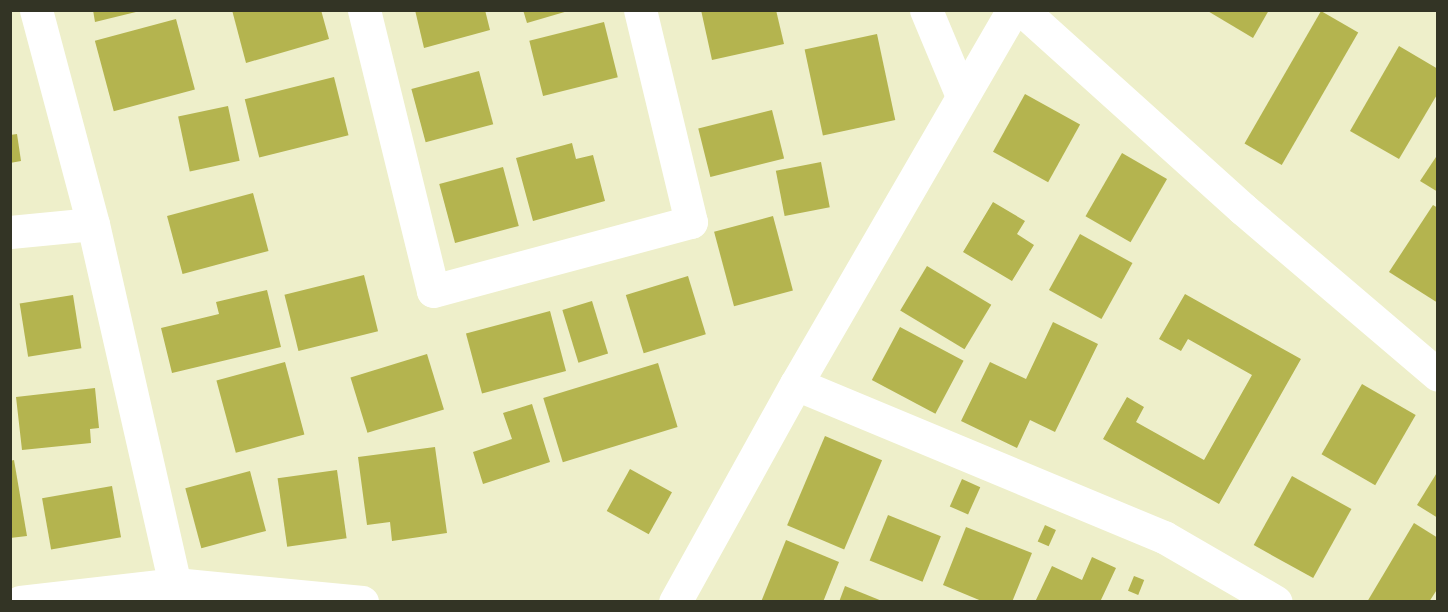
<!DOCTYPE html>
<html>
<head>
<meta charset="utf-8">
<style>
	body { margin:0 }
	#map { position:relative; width:1448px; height:612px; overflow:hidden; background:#eeefca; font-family:Manrope,sans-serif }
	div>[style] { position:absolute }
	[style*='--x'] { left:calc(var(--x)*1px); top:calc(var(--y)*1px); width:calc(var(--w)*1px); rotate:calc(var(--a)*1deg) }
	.building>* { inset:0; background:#b4b44f; transform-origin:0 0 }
	.street>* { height:33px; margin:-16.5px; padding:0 16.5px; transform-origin:16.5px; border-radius:16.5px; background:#fff }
	.secondary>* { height:33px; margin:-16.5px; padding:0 16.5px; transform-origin:16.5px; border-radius:16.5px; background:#fff }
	span { translate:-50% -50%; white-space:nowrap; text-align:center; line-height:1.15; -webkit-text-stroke:4.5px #eeefca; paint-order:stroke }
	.frame { position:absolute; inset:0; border:12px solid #333425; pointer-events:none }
</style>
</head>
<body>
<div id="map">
	<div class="building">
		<div style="clip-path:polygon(93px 10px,140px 10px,140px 11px,95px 22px)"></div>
		<div style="clip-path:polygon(232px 10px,321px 10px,329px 39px,246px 63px)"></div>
		<div style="clip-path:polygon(415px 10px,485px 10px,490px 30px,424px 48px)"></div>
		<div style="clip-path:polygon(523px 10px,568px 10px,568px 11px,527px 23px)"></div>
		<div style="clip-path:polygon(701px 10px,776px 10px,784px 44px,712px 60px)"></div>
		<div style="clip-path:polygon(1206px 10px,1269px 10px,1253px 38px)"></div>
		<div style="left:1321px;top:11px;width:43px;height:153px;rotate:30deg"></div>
		<div style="left:176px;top:19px;width:73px;height:84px;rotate:75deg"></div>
		<div style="left:604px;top:22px;width:57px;height:77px;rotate:76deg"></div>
		<div style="left:877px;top:34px;width:88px;height:74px;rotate:78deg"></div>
		<div style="clip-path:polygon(1399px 46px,1438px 69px,1438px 93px,1399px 159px,1350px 131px)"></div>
		<div style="left:479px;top:71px;width:55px;height:70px;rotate:75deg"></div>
		<div style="left:334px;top:77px;width:60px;height:92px;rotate:76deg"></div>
		<div style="left:1025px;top:94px;width:63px;height:66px;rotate:29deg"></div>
		<div style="left:228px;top:106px;width:56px;height:51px;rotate:78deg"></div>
		<div style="left:772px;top:110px;width:50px;height:76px;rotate:76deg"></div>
		<div style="clip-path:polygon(17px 134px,21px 161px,10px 163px,10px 135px)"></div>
		<div style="clip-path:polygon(572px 143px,576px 159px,593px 155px,605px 201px,533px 221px,516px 158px)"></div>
		<div style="left:1122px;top:153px;width:52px;height:73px;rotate:30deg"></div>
		<div style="clip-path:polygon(1438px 154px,1438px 192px,1420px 181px)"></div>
		<div style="left:821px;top:162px;width:46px;height:46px;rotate:79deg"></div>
		<div style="left:503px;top:167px;width:61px;height:66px;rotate:75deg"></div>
		<div style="left:253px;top:193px;width:60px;height:89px;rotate:75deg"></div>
		<div style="clip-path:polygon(993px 202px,1025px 221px,1017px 234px,1034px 245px,1012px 281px,963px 252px)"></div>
		<div style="clip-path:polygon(1433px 205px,1438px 208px,1438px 303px,1389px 272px)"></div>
		<div style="left:773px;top:216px;width:77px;height:61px;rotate:75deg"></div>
		<div style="left:1080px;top:234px;width:60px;height:64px;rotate:29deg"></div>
		<div style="left:927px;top:266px;width:75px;height:52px;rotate:31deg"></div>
		<div style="left:364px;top:275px;width:58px;height:82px;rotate:76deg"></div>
		<div style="left:688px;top:276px;width:61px;height:65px;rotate:73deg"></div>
		<div style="clip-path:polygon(267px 290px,281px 347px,172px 373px,161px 328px,219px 314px,216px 302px)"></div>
		<div style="clip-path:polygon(1185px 294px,1301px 359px,1219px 504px,1103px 439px,1127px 397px,1144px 407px,1136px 422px,1204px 460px,1252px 375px,1188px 339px,1181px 351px,1159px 339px)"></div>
		<div style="left:73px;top:295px;width:54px;height:54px;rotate:81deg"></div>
		<div style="left:592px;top:301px;width:55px;height:31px;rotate:73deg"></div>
		<div style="left:550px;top:311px;width:62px;height:87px;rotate:75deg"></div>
		<div style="clip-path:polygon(1053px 322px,1098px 344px,1055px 432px,1030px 420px,1017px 448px,961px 421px,990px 362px,1026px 379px)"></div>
		<div style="left:900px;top:327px;width:72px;height:60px;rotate:28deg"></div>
		<div style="left:427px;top:354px;width:58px;height:80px;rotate:73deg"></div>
		<div style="left:285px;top:362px;width:75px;height:71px;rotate:75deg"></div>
		<div style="left:658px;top:363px;width:67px;height:120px;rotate:73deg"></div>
		<div style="left:1362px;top:384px;width:62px;height:81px;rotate:30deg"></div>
		<div style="clip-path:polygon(95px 388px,99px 428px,90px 429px,91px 443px,22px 450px,16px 397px)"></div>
		<div style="clip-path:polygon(532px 404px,550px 462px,483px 484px,473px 452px,512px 439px,503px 413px)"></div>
		<div style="left:825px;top:436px;width:62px;height:97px;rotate:23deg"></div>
		<div style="clip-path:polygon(435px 447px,447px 533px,392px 541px,390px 522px,367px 525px,358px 457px)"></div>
		<div style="clip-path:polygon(14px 460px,27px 536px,10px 538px,10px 461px)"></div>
		<div style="left:630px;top:469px;width:48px;height:48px;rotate:29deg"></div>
		<div style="left:337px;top:470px;width:69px;height:60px;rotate:82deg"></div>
		<div style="left:250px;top:471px;width:62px;height:67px;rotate:75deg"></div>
		<div style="clip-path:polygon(1438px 471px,1438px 518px,1417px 505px)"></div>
		<div style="left:1292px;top:476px;width:68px;height:79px;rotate:29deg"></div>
		<div style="left:962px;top:479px;width:20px;height:30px;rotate:24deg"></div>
		<div style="left:112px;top:486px;width:52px;height:71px;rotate:80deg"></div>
		<div style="left:888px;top:515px;width:57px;height:49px;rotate:22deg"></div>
		<div style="clip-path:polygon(1414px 523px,1438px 538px,1438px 588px,1429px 602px,1367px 602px)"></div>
		<div style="left:1045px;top:525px;width:12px;height:18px;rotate:24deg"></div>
		<div style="clip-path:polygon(966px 527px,1032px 553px,1012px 602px,984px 602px,943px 585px)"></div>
		<div style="clip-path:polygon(786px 540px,839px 562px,823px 602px,761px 602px)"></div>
		<div style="clip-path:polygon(1092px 557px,1116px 568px,1100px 602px,1035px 602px,1052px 566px,1082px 580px)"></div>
		<div style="left:1134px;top:576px;width:11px;height:16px;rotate:22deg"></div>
		<div style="clip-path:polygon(845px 586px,882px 601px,882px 602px,839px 602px)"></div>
	</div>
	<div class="street">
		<div style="--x:36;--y:10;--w:221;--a:75.1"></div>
		<div style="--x:93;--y:224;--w:369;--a:77.2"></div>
		<div style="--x:364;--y:10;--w:289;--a:76.2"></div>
		<div style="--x:433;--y:291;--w:267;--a:-15"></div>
		<div style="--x:691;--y:222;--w:218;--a:-103.5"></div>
		<div style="--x:926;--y:10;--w:93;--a:67.3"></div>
		<div style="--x:1022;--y:10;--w:297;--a:42"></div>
		<div style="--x:1243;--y:209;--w:256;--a:40.4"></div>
		<div style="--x:10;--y:232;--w:83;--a:-5.5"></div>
		<div style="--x:796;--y:384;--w:399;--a:22.6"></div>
		<div style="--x:1164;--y:537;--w:129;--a:30.1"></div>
		<div style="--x:20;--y:602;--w:156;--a:-6.6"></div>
		<div style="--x:175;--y:584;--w:188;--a:5.5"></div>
	</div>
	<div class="secondary">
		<div style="--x:675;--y:602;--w:249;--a:-61"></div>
		<div style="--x:796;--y:384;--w:432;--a:-59.9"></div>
	</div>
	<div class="frame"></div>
</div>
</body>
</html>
